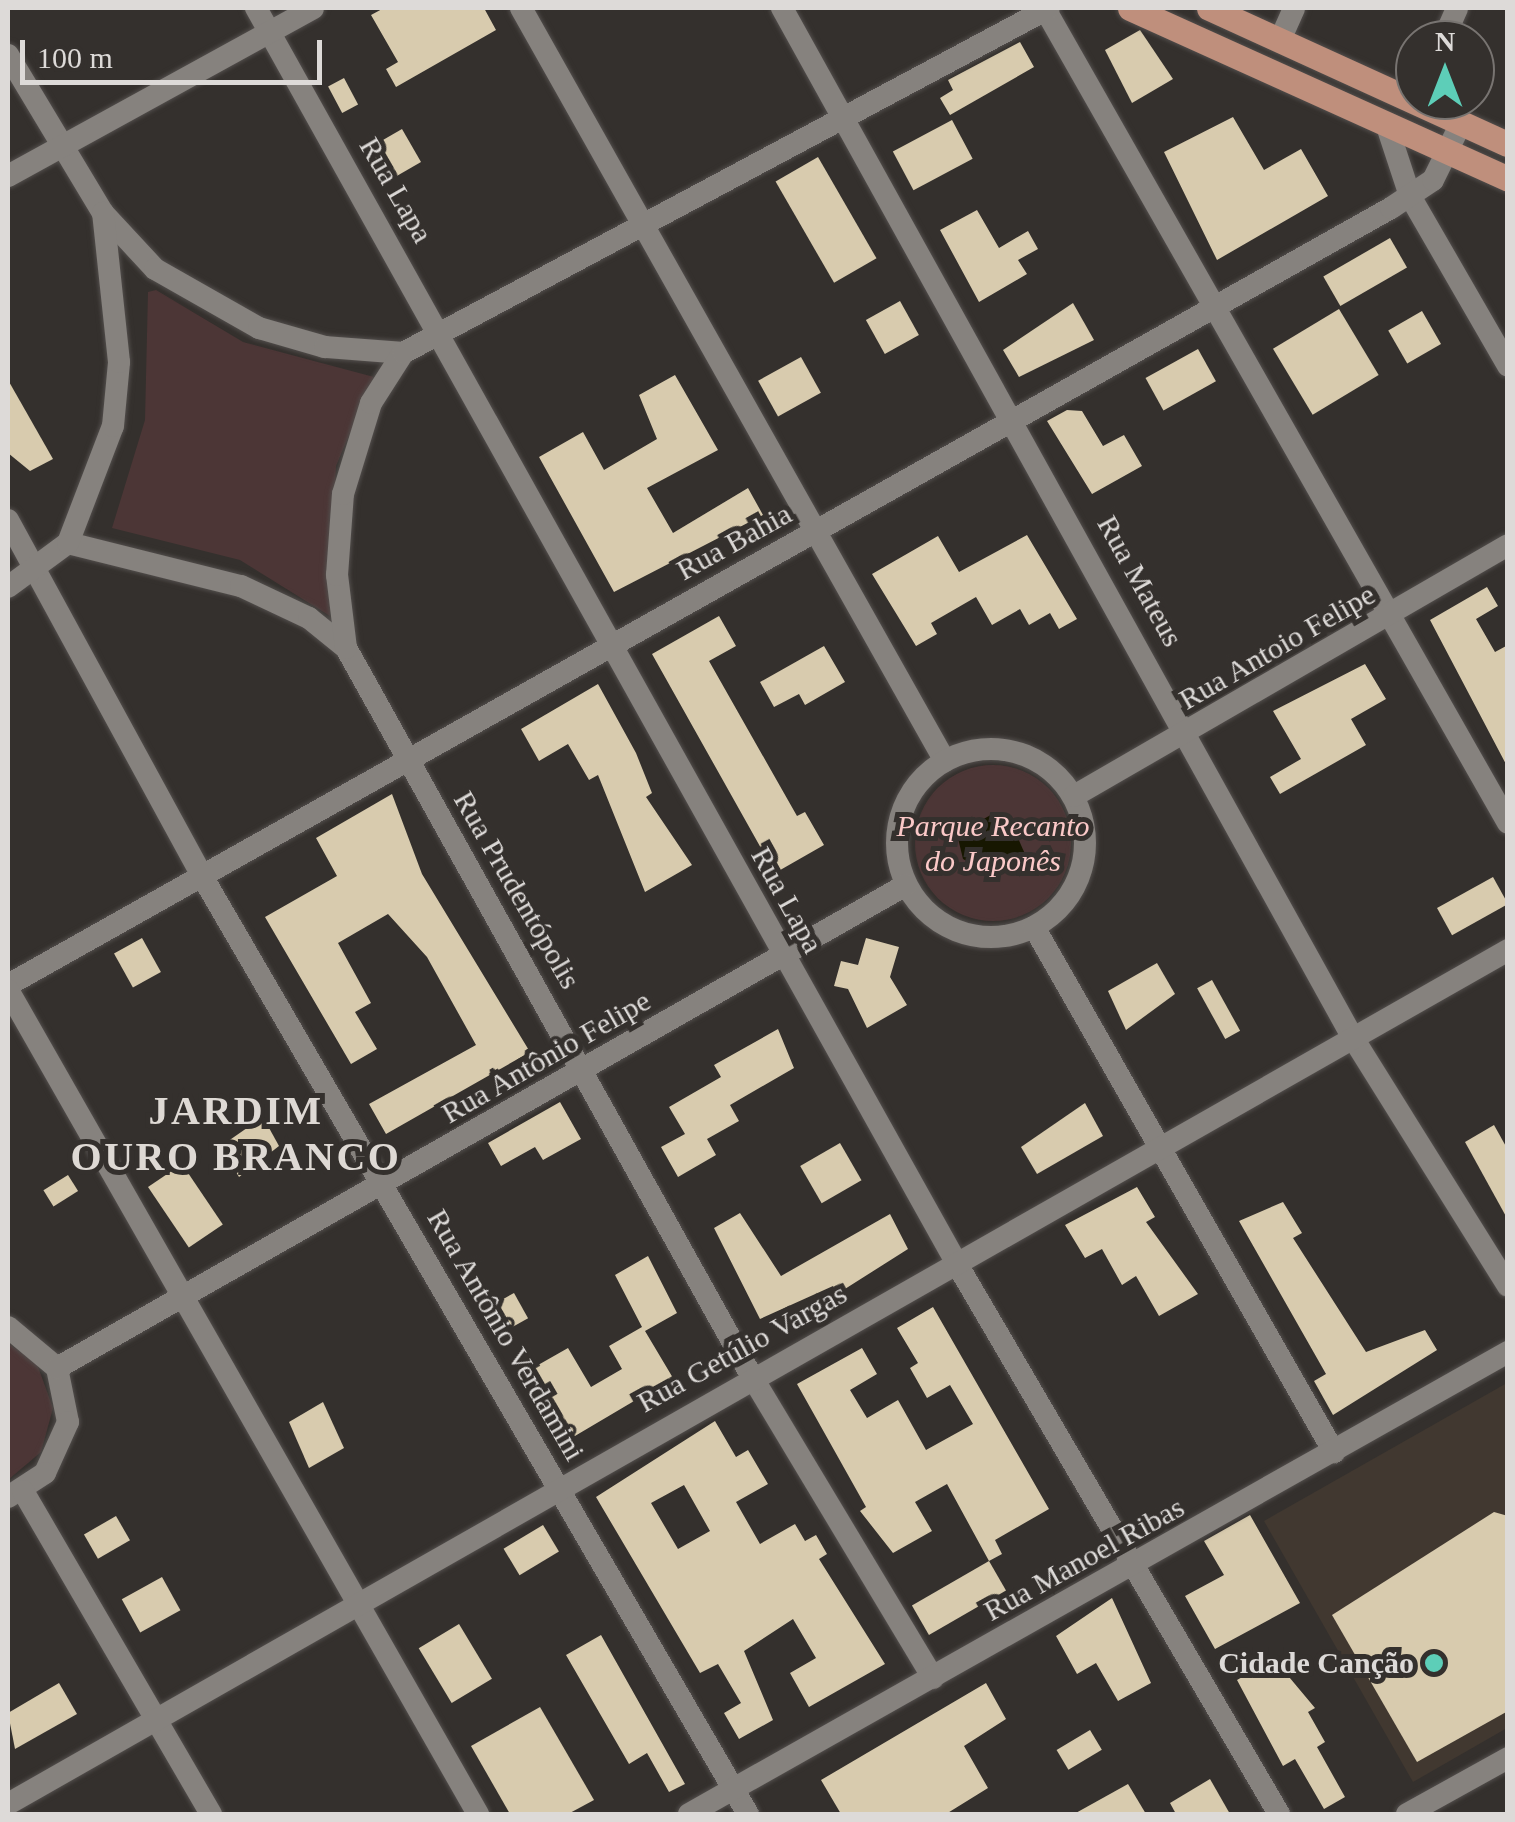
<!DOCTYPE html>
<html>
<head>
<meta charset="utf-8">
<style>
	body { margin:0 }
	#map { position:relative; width:1515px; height:1822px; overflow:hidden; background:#34302d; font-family:Georgia,serif }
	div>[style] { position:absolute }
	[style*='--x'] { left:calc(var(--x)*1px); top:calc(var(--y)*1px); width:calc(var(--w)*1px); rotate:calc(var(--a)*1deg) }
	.built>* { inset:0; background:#413830 }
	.green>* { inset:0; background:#4c3636 }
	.round { border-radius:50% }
	.water>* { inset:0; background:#171701 }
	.building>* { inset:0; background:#d8cbae; transform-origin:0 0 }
	.roads { filter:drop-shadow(0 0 2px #524e4c) drop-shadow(0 0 2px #524e4c) }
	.minor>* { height:22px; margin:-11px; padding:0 11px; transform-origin:11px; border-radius:11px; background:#86827e }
	.minor>.ring { margin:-11px; padding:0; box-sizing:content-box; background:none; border:22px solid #86827e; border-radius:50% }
	.major>* { height:25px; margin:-12.5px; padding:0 12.5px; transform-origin:12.5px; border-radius:12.5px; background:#bf8f7c }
	.dots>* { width:28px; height:28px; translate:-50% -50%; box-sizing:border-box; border:5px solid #34302d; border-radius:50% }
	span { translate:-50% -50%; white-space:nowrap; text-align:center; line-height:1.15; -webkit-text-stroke:10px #34302d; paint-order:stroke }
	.street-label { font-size:30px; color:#dddad8 }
	.park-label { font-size:30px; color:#fbc9c8; font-style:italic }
	.poi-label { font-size:30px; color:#dddad8; font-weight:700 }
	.right { translate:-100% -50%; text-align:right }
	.district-label { font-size:40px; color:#ded9d4; font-weight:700; letter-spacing:2.5px }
	.frame { position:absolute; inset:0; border:10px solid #dddad8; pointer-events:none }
	.north { position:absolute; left:1395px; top:20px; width:100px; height:100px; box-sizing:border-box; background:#34302d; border:2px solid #787471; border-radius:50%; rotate:0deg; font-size:28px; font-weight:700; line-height:40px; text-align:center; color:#dddad8 }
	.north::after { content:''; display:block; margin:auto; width:35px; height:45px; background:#5dceb8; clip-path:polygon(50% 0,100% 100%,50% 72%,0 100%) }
	.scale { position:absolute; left:20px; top:40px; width:302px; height:45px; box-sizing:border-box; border:5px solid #dddad8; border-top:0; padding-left:12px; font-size:30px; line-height:35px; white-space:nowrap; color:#dddad8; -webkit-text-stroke:8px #34302d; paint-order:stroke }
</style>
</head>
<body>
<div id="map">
	<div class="built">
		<div style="clip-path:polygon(1507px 1383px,1507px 1728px,1413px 1782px,1264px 1521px)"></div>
	</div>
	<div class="green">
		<div style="clip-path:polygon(156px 290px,243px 342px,374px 377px,336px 466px,330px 616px,240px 560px,112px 528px,145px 420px,148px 292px)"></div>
		<div class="round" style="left:915px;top:765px;width:156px;height:156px"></div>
		<div style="clip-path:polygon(8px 1343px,37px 1364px,53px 1408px,41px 1452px,8px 1480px)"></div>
	</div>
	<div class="water">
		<div style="clip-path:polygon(996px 812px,1009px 818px,1025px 854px,982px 869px,963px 859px,957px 834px)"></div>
	</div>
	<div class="building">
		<div style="clip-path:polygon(384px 8px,484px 8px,496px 30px,396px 87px,386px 69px,398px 62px,371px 15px)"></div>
		<div style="clip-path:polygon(1140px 30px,1173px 79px,1132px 103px,1105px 50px)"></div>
		<div style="clip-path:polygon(1020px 42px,1034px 67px,950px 115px,940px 98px,953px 90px,948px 80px)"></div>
		<div style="left:344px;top:78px;width:30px;height:18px;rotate:62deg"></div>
		<div style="clip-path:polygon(1233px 117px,1264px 170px,1301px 149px,1328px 196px,1217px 260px,1164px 152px)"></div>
		<div style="left:952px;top:120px;width:44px;height:67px;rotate:62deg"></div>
		<div style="left:402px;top:129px;width:38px;height:44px;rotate:60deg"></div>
		<div style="left:818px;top:157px;width:117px;height:49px;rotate:60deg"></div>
		<div style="clip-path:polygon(977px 210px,999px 248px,1028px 231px,1038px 249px,1018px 260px,1027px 274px,979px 302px,940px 230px)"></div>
		<div style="left:1390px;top:238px;width:34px;height:77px;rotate:60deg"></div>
		<div style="left:900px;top:301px;width:39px;height:39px;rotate:61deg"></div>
		<div style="clip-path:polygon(1073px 303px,1094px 340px,1019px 377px,1003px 350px)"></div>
		<div style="left:1339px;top:309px;width:77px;height:77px;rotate:59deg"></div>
		<div style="left:1422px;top:311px;width:38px;height:39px;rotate:60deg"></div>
		<div style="left:1198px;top:349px;width:37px;height:60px;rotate:61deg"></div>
		<div style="left:801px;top:357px;width:41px;height:49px;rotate:61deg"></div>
		<div style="clip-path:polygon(675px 375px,718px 450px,647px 488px,673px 533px,748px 488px,763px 515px,614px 592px,539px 457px,583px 432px,604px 470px,657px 439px,639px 395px)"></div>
		<div style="clip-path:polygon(8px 380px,53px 459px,30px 471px,8px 453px)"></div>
		<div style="clip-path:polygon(1067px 410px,1082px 411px,1103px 446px,1124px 435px,1142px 466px,1092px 494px,1047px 421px)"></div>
		<div style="clip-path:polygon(1027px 535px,1077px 619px,1059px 629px,1050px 613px,1029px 625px,1020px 609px,992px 625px,976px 597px,931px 623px,937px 634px,916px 646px,872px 574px,938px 536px,959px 572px)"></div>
		<div style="clip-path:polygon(1487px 587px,1498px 606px,1476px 619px,1495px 652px,1508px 645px,1508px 768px,1430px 620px)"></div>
		<div style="clip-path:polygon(719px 616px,736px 646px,709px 661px,797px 816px,805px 812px,824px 845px,775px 873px,652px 654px)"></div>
		<div style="clip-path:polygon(824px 646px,845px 682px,805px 705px,799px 694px,774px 707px,760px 682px)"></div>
		<div style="clip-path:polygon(1365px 664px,1386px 699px,1351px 719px,1366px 745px,1280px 794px,1270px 777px,1301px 759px,1273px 711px)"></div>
		<div style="clip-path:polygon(598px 684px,636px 753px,652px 793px,646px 797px,692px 865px,645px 892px,598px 775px,589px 780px,568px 744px,539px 761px,521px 729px)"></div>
		<div style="clip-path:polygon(392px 794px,422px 874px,530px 1052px,386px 1134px,369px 1104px,476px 1045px,427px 957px,388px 914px,338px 943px,371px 1003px,355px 1012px,377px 1049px,351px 1064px,265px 917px,337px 876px,316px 838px)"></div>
		<div style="left:1493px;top:877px;width:31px;height:64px;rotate:61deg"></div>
		<div style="left:142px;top:938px;width:39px;height:32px;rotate:61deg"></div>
		<div style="clip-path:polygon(866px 938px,899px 947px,890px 977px,907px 1005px,867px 1028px,848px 989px,834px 986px,841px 961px,858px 965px)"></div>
		<div style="clip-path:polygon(1157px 963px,1175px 994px,1126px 1030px,1108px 991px)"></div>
		<div style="left:1212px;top:980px;width:58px;height:17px;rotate:61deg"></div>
		<div style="clip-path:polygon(778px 1029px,794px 1068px,730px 1105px,739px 1121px,707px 1139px,716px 1155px,678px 1177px,661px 1147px,685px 1134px,669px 1107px,721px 1077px,714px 1065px)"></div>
		<div style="clip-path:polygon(560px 1102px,581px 1139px,543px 1160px,535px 1147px,501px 1166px,488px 1143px)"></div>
		<div style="clip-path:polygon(1085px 1103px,1103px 1136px,1037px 1174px,1021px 1147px)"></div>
		<div style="clip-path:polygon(263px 1117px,279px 1146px,239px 1177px,221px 1146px)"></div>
		<div style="clip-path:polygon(1494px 1125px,1508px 1150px,1508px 1220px,1465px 1142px)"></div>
		<div style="left:840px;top:1143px;width:43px;height:46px;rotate:60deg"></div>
		<div style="left:182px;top:1164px;width:73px;height:41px;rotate:56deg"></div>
		<div style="left:68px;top:1175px;width:19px;height:29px;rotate:58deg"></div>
		<div style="clip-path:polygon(1137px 1187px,1155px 1217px,1146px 1222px,1198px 1294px,1159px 1316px,1136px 1276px,1122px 1285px,1102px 1249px,1085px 1258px,1065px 1225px)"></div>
		<div style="clip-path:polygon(1283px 1202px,1302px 1233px,1293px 1238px,1366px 1352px,1425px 1330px,1437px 1350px,1333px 1415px,1314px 1381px,1326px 1374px,1239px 1221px)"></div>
		<div style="clip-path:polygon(740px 1213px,781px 1276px,890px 1214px,908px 1249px,837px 1294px,833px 1286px,760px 1319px,714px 1228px)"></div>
		<div style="clip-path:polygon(648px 1256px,677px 1313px,645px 1331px,673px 1378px,558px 1446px,524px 1373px,568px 1348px,591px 1387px,622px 1369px,609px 1346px,642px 1327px,615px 1275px)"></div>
		<div style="left:514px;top:1293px;width:29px;height:36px;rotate:61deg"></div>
		<div style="clip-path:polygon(933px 1307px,1049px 1509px,995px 1540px,1002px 1554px,989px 1561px,947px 1484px,915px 1502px,932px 1531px,893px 1553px,860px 1511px,866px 1507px,797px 1384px,862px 1348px,877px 1374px,850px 1390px,867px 1418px,898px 1400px,926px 1450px,973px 1424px,950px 1385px,927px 1398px,910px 1368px,918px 1363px,897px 1328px)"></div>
		<div style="clip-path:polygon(323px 1402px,344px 1448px,309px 1468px,289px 1422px)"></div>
		<div style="clip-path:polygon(evenodd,715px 1421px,736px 1457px,748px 1450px,768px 1484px,736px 1502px,760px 1544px,795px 1524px,805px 1541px,816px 1535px,827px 1554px,819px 1559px,885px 1664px,809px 1707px,790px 1673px,816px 1658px,793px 1619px,744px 1651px,773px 1720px,739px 1739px,724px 1713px,741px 1703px,718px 1664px,700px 1673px,596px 1497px,715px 1421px,684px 1485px,710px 1531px,678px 1549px,651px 1503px,684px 1485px)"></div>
		<div style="clip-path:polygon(1494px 1512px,1508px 1516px,1508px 1711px,1417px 1762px,1332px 1615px)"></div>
		<div style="clip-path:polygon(1250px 1515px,1300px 1603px,1215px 1649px,1185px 1596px,1224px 1575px,1204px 1541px)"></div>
		<div style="left:116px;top:1516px;width:28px;height:37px;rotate:60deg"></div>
		<div style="left:543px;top:1525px;width:31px;height:46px;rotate:59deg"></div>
		<div style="left:989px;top:1561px;width:34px;height:89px;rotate:60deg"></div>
		<div style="left:162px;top:1577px;width:38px;height:46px;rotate:61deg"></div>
		<div style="clip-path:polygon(1112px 1598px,1151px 1683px,1118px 1701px,1096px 1663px,1077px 1674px,1056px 1636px)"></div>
		<div style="left:459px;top:1624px;width:64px;height:47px;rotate:59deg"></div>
		<div style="clip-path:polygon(601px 1635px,685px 1784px,669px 1792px,647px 1753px,629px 1764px,566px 1655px)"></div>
		<div style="clip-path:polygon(1274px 1659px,1315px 1708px,1308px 1712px,1325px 1742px,1317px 1747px,1345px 1797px,1324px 1809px,1295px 1759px,1283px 1766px,1237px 1680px)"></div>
		<div style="clip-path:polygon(59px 1683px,77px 1714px,15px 1749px,8px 1713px)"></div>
		<div style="clip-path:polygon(986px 1683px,1006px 1719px,964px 1746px,988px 1788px,946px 1814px,841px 1814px,821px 1780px)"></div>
		<div style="clip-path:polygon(540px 1707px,594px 1800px,568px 1814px,510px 1814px,471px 1746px)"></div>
		<div style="left:1090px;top:1730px;width:23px;height:39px;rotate:59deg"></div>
		<div style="clip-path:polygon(1210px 1779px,1230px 1814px,1176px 1814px,1170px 1803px)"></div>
		<div style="clip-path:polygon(1128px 1784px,1146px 1814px,1074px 1814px)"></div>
	</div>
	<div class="roads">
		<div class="minor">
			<div style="--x:256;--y:8;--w:1438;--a:60.83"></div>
			<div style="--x:957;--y:1264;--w:637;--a:59.65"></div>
			<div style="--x:521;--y:8;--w:864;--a:60.62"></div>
			<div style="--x:782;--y:8;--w:1178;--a:61"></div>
			<div style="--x:1353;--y:1038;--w:292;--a:58"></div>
			<div style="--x:1045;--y:9;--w:936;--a:60.37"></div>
			<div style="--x:1280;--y:40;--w:35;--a:-66"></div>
			<div style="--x:1443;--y:40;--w:35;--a:-66"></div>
			<div style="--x:8;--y:55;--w:184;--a:59"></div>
			<div style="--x:103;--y:213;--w:76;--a:47.1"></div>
			<div style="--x:155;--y:269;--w:120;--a:29.6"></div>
			<div style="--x:259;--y:328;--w:69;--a:16.1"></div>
			<div style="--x:325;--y:347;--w:78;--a:4.4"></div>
			<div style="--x:1386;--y:123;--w:77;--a:71.8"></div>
			<div style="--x:1410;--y:196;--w:196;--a:60"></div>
			<div style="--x:8;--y:176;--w:348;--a:-28.8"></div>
			<div style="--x:8;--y:520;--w:405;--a:61.4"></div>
			<div style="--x:202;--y:876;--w:1085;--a:59.8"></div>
			<div style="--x:68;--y:543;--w:178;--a:14"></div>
			<div style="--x:241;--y:586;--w:75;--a:25.2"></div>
			<div style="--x:309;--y:618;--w:48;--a:39"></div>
			<div style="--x:8;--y:587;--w:74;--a:-36.3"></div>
			<div style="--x:68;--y:543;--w:125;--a:-69"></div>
			<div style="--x:113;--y:426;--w:64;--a:-84.6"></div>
			<div style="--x:119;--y:362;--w:150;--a:-96.1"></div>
			<div class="ring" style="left:897px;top:749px;width:166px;height:166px"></div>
			<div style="--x:1074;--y:796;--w:501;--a:-30.04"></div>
			<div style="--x:1034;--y:927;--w:605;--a:60.26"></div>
			<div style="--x:8;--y:985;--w:1586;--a:-29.33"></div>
			<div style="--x:1391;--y:208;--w:50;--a:-33.7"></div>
			<div style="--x:1433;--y:180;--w:64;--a:-63.8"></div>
			<div style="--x:8;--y:990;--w:949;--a:60.3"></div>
			<div style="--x:8;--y:1327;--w:64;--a:39.9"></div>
			<div style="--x:57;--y:1368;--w:55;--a:78.5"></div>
			<div style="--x:68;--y:1422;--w:56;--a:114.3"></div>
			<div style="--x:45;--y:1473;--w:44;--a:147"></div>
			<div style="--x:57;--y:1368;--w:977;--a:-29.64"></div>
			<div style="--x:23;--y:1491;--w:374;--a:59.8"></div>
			<div style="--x:933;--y:1678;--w:351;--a:-121"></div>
			<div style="--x:752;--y:1377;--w:834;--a:-119.11"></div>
			<div style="--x:346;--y:648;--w:74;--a:-97"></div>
			<div style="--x:337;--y:575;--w:81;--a:-85.8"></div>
			<div style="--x:343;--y:494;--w:95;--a:-72.9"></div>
			<div style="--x:371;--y:403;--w:59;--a:-57.4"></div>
			<div style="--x:403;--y:353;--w:732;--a:-28.1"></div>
			<div style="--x:8;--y:1804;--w:1726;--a:-29.65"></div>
			<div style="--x:689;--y:1814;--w:940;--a:-29.43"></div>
			<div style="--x:1407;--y:1814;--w:115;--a:-29"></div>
		</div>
		<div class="major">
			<div style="--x:1130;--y:8;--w:415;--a:24.3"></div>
			<div style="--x:1209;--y:8;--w:328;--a:24.5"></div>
		</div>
	</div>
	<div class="dots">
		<div style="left:1434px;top:1663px;background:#5dceb8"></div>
	</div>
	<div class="street-label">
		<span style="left:396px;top:190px;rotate:60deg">Rua Lapa</span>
		<span style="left:734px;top:542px;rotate:-29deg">Rua Bahia</span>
		<span style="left:1140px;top:581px;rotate:61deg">Rua Mateus</span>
		<span style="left:1277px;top:647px;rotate:-30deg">Rua Antoio Felipe</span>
		<span style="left:517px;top:890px;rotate:60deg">Rua Prudentópolis</span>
		<span style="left:787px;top:900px;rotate:61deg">Rua Lapa</span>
		<span style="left:546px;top:1057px;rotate:-30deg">Rua Antônio Felipe</span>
		<span style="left:506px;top:1335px;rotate:60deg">Rua Antônio Verdamini</span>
		<span style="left:742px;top:1348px;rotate:-29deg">Rua Getúlio Vargas</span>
		<span style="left:1084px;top:1559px;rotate:-29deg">Rua Manoel Ribas</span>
	</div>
	<div class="park-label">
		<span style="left:993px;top:843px">Parque Recanto<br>do Japonês</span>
	</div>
	<div class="poi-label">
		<span class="right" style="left:1414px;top:1663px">Cidade Canção</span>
	</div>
	<div class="district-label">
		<span style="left:236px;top:1134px">JARDIM<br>OURO BRANCO</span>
	</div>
	<div class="frame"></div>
	<div class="north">N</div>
	<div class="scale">100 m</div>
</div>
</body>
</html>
